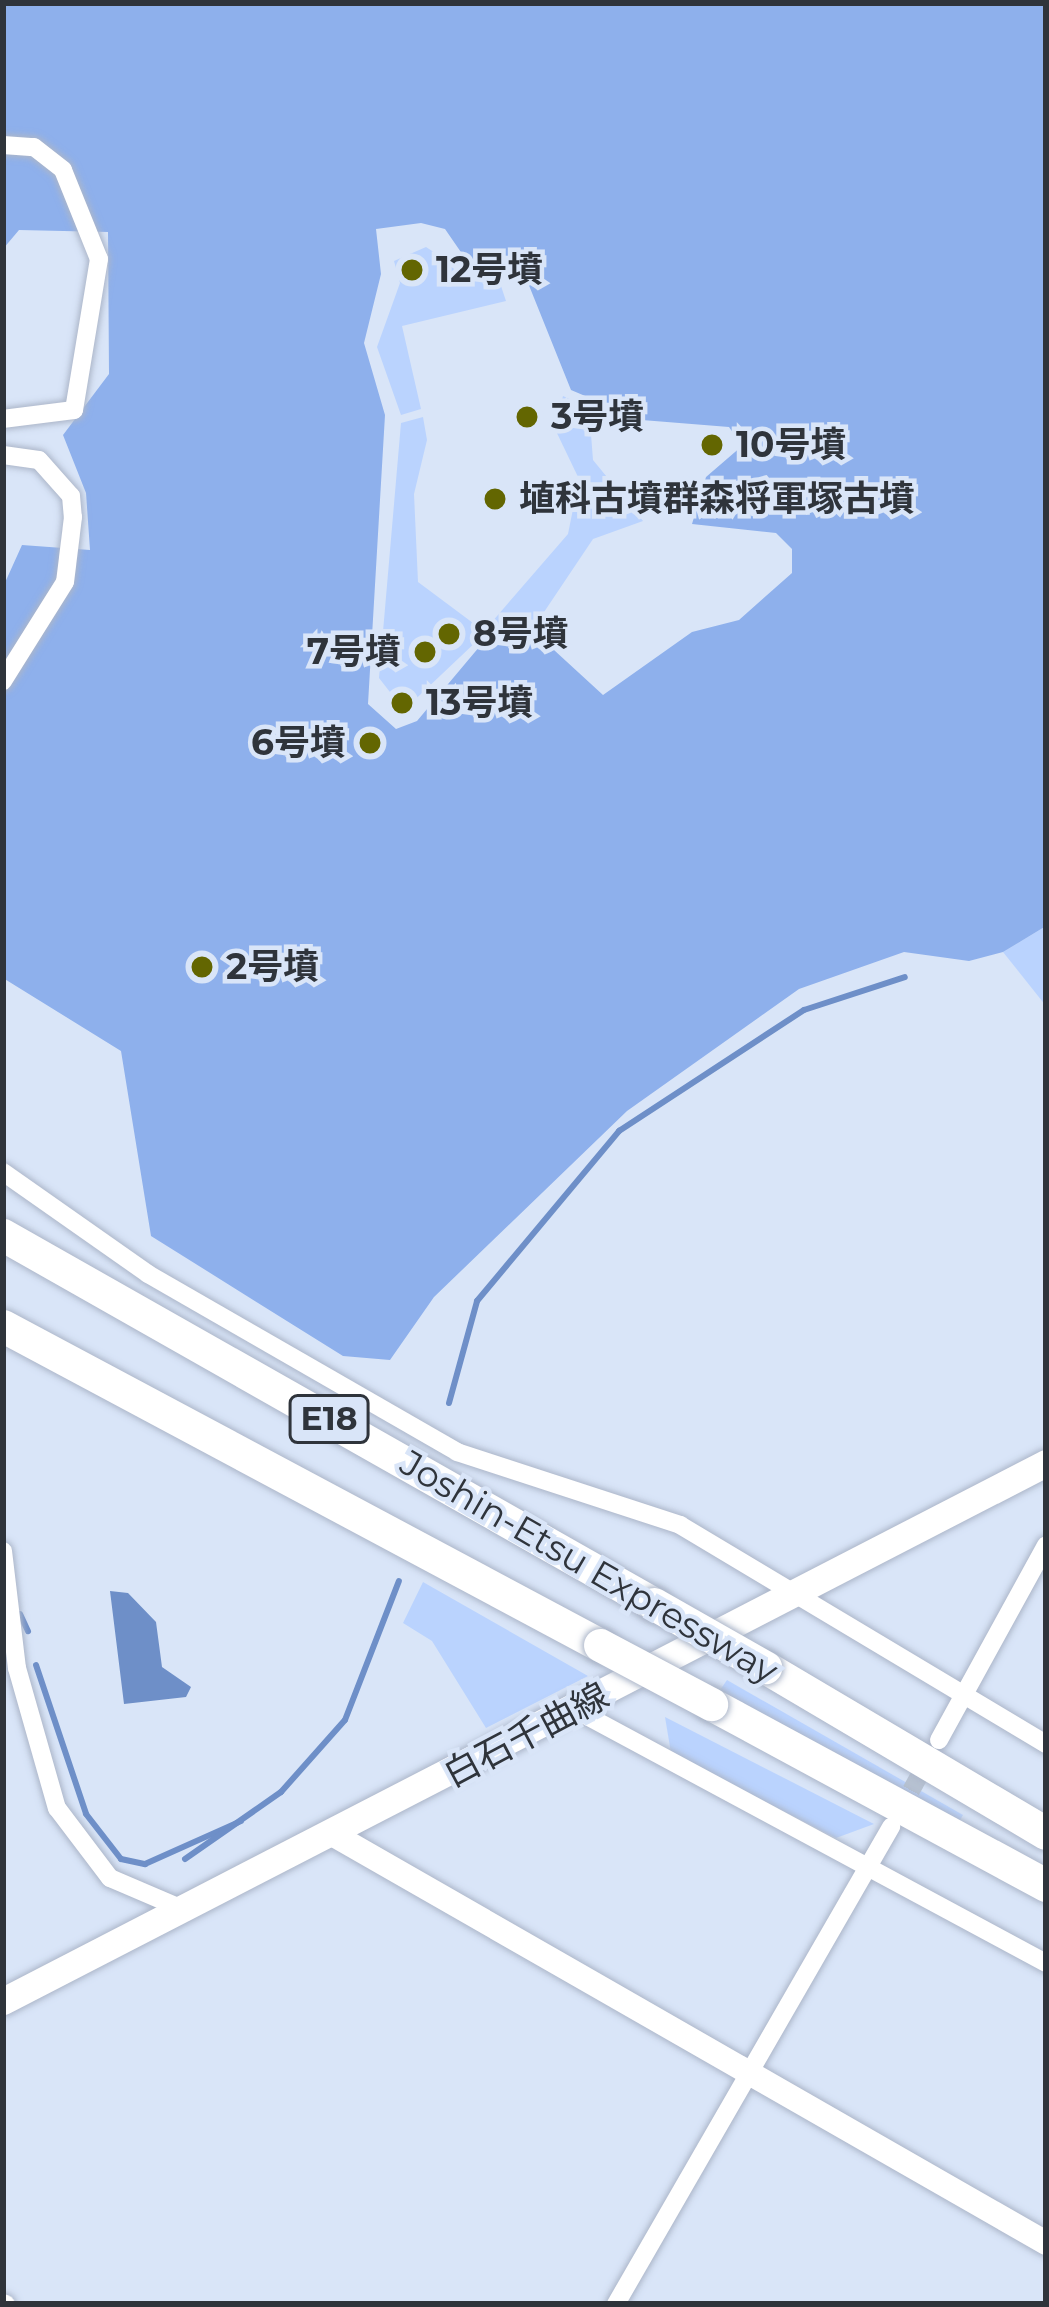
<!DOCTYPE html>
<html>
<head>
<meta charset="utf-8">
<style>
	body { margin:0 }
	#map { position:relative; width:1049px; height:2307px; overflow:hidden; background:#d9e5f8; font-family:Montserrat,"Noto Sans JP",sans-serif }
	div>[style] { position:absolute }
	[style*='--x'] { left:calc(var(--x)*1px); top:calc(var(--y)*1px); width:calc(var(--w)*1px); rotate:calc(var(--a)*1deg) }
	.green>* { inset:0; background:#bad3fe }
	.forest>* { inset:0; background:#8eb0ec }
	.water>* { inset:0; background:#6e8fc8 }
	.stream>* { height:6px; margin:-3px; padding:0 3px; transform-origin:3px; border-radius:3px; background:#6e8fc8 }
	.minor-tunnel>* { height:18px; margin-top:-9px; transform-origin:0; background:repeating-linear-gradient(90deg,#b7c2d2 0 18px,transparent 0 27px) }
	.roads { filter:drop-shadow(0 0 3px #acb6c9) drop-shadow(0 0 3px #acb6c9) }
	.minor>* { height:18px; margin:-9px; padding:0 9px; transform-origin:9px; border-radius:9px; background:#fff }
	.tertiary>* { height:24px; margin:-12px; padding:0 12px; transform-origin:12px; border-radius:12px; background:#fff }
	.secondary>* { height:27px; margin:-13.5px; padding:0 13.5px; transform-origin:13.5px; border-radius:13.5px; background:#fff }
	.motorway>* { height:33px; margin:-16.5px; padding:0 16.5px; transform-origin:16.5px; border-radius:16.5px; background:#fff }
	.bridges { filter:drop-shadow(0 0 3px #acb6c9) drop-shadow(0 0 3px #acb6c9) }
	.motorway-bridge>* { height:33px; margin:-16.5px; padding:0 16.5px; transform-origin:16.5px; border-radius:16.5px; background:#fff }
	.dots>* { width:33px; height:33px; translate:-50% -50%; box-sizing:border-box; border:6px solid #d9e5f8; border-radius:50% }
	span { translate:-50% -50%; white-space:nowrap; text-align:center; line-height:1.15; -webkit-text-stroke:9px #d9e5f8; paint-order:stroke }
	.shield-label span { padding:3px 9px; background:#d9e5f8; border:3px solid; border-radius:9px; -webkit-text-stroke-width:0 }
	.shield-label { font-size:33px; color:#2f343b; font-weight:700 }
	.poi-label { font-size:36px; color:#2f343b; font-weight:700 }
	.left { translate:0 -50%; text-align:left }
	.right { translate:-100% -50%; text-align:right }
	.street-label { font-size:36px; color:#2f343b }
	.frame { position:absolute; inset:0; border:6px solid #2f343b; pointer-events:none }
</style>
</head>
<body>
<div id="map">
	<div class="green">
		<div style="clip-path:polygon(426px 247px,467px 274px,498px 277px,506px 301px,402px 326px,421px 409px,401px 415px,377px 347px,400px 283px,394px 261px)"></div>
		<div style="clip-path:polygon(563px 396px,589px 408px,593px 460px,643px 521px,593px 539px,534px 627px,479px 639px,404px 710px,379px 678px,401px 423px,423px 417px,427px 440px,414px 494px,418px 582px,473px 623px,491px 623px,568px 534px,579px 479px,555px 429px)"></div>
		<div style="clip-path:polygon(1046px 926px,1046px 1006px,1003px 952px)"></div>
		<div style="clip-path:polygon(423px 1582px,588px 1676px,486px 1728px,432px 1641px,403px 1623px)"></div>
		<div style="clip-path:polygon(727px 1680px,963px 1815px,959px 1822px,718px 1693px)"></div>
		<div style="clip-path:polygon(665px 1717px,874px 1824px,836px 1838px,671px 1753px)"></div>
	</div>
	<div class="forest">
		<div style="clip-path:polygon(evenodd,3px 3px,1046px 3px,1046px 926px,1003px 952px,969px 961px,904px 952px,799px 989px,627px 1111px,434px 1297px,390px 1360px,343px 1356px,151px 1236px,121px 1051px,3px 978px,3px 587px,22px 545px,90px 550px,86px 493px,63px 435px,109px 374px,108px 232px,19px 230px,3px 249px,3px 3px,421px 223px,445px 229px,465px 258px,522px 268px,571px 390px,642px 420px,729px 427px,742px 446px,706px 477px,692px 524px,776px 533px,792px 549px,792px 573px,739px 620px,692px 632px,603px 695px,542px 639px,515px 638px,480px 646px,417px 721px,396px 729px,368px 704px,385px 415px,364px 343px,381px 274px,376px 229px,421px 223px)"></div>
	</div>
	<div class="water">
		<div style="clip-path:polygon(110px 1591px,128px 1593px,156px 1622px,162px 1667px,191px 1687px,186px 1697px,124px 1704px)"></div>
	</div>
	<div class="stream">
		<div style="--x:449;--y:1403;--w:106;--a:-74.6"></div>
		<div style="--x:477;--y:1301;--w:222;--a:-50.1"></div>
		<div style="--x:619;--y:1131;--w:221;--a:-33.2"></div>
		<div style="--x:804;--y:1010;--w:106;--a:-18.1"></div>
		<div style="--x:20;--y:1614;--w:19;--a:65"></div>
		<div style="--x:36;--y:1665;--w:157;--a:71.4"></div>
		<div style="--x:86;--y:1814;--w:57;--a:52.1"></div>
		<div style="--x:121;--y:1859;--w:25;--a:12"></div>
		<div style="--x:145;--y:1864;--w:105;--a:-24.1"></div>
		<div style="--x:185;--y:1859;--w:117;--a:-34.9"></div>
		<div style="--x:281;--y:1792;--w:96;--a:-48.4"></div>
		<div style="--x:345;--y:1720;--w:149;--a:-68.8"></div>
	</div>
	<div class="minor-tunnel">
		<div style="--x:898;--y:1814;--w:62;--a:-60.9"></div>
	</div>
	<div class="roads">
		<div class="minor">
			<div style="--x:3;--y:145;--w:31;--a:4"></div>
			<div style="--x:34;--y:147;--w:37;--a:38"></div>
			<div style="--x:63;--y:170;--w:96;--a:68"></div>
			<div style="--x:99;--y:259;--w:153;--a:99.4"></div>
			<div style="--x:74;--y:410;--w:72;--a:172.8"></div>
			<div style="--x:3;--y:455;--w:36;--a:8"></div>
			<div style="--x:39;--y:460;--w:48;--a:48.4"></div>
			<div style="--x:71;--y:496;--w:21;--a:85"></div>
			<div style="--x:73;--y:517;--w:65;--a:97"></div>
			<div style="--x:65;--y:582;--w:117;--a:122.1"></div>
			<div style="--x:3;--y:1172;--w:177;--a:35.1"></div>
			<div style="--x:148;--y:1274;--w:357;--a:29.9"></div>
			<div style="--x:457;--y:1452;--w:235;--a:18.1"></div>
			<div style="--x:680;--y:1525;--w:427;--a:30.9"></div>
			<div style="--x:3;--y:1551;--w:118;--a:83.2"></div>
			<div style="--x:17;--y:1668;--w:146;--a:74.1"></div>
			<div style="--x:57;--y:1808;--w:88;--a:52.9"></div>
			<div style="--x:110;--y:1878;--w:82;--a:23.1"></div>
			<div style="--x:576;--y:1710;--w:534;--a:28.29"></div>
			<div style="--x:939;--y:1740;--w:222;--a:-61.2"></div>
			<div style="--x:3;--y:2303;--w:3;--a:18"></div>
			<div style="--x:616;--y:2304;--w:551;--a:-60.04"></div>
		</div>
		<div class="tertiary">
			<div style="--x:334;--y:1835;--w:821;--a:29.81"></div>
		</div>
		<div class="secondary">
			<div style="--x:3;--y:2001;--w:1174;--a:-27.29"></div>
		</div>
		<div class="motorway">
			<div style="--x:3;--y:1235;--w:748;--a:29.55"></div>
			<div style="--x:3;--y:1326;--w:677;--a:28.12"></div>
			<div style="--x:765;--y:1667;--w:326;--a:30.6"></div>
			<div style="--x:711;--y:1704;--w:381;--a:28.4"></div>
		</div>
	</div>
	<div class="bridges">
		<div class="motorway-bridge">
			<div style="--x:654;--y:1604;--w:128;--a:29.6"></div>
			<div style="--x:600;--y:1645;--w:126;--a:28"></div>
		</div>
	</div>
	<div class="dots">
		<div style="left:412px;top:270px;background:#636601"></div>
		<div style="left:527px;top:417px;background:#636601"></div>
		<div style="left:712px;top:445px;background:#636601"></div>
		<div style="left:495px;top:499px;background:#636601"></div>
		<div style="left:449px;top:634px;background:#636601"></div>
		<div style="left:425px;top:652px;background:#636601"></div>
		<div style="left:402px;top:703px;background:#636601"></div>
		<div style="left:370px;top:743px;background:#636601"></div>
		<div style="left:202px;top:967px;background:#636601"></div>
	</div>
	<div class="shield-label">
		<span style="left:329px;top:1419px">E18</span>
	</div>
	<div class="poi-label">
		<span class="left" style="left:436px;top:270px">12号墳</span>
		<span class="left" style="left:551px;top:417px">3号墳</span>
		<span class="left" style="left:736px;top:445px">10号墳</span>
		<span class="left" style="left:519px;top:499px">埴科古墳群森将軍塚古墳</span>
		<span class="left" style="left:473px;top:634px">8号墳</span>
		<span class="right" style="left:401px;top:652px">7号墳</span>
		<span class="left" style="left:426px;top:703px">13号墳</span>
		<span class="right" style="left:346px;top:743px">6号墳</span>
		<span class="left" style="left:226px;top:967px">2号墳</span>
	</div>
	<div class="street-label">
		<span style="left:589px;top:1567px;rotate:30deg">Joshin-Etsu Expressway</span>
		<span style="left:526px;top:1735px;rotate:-28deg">白石千曲線</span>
	</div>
	<div class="frame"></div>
</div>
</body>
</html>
